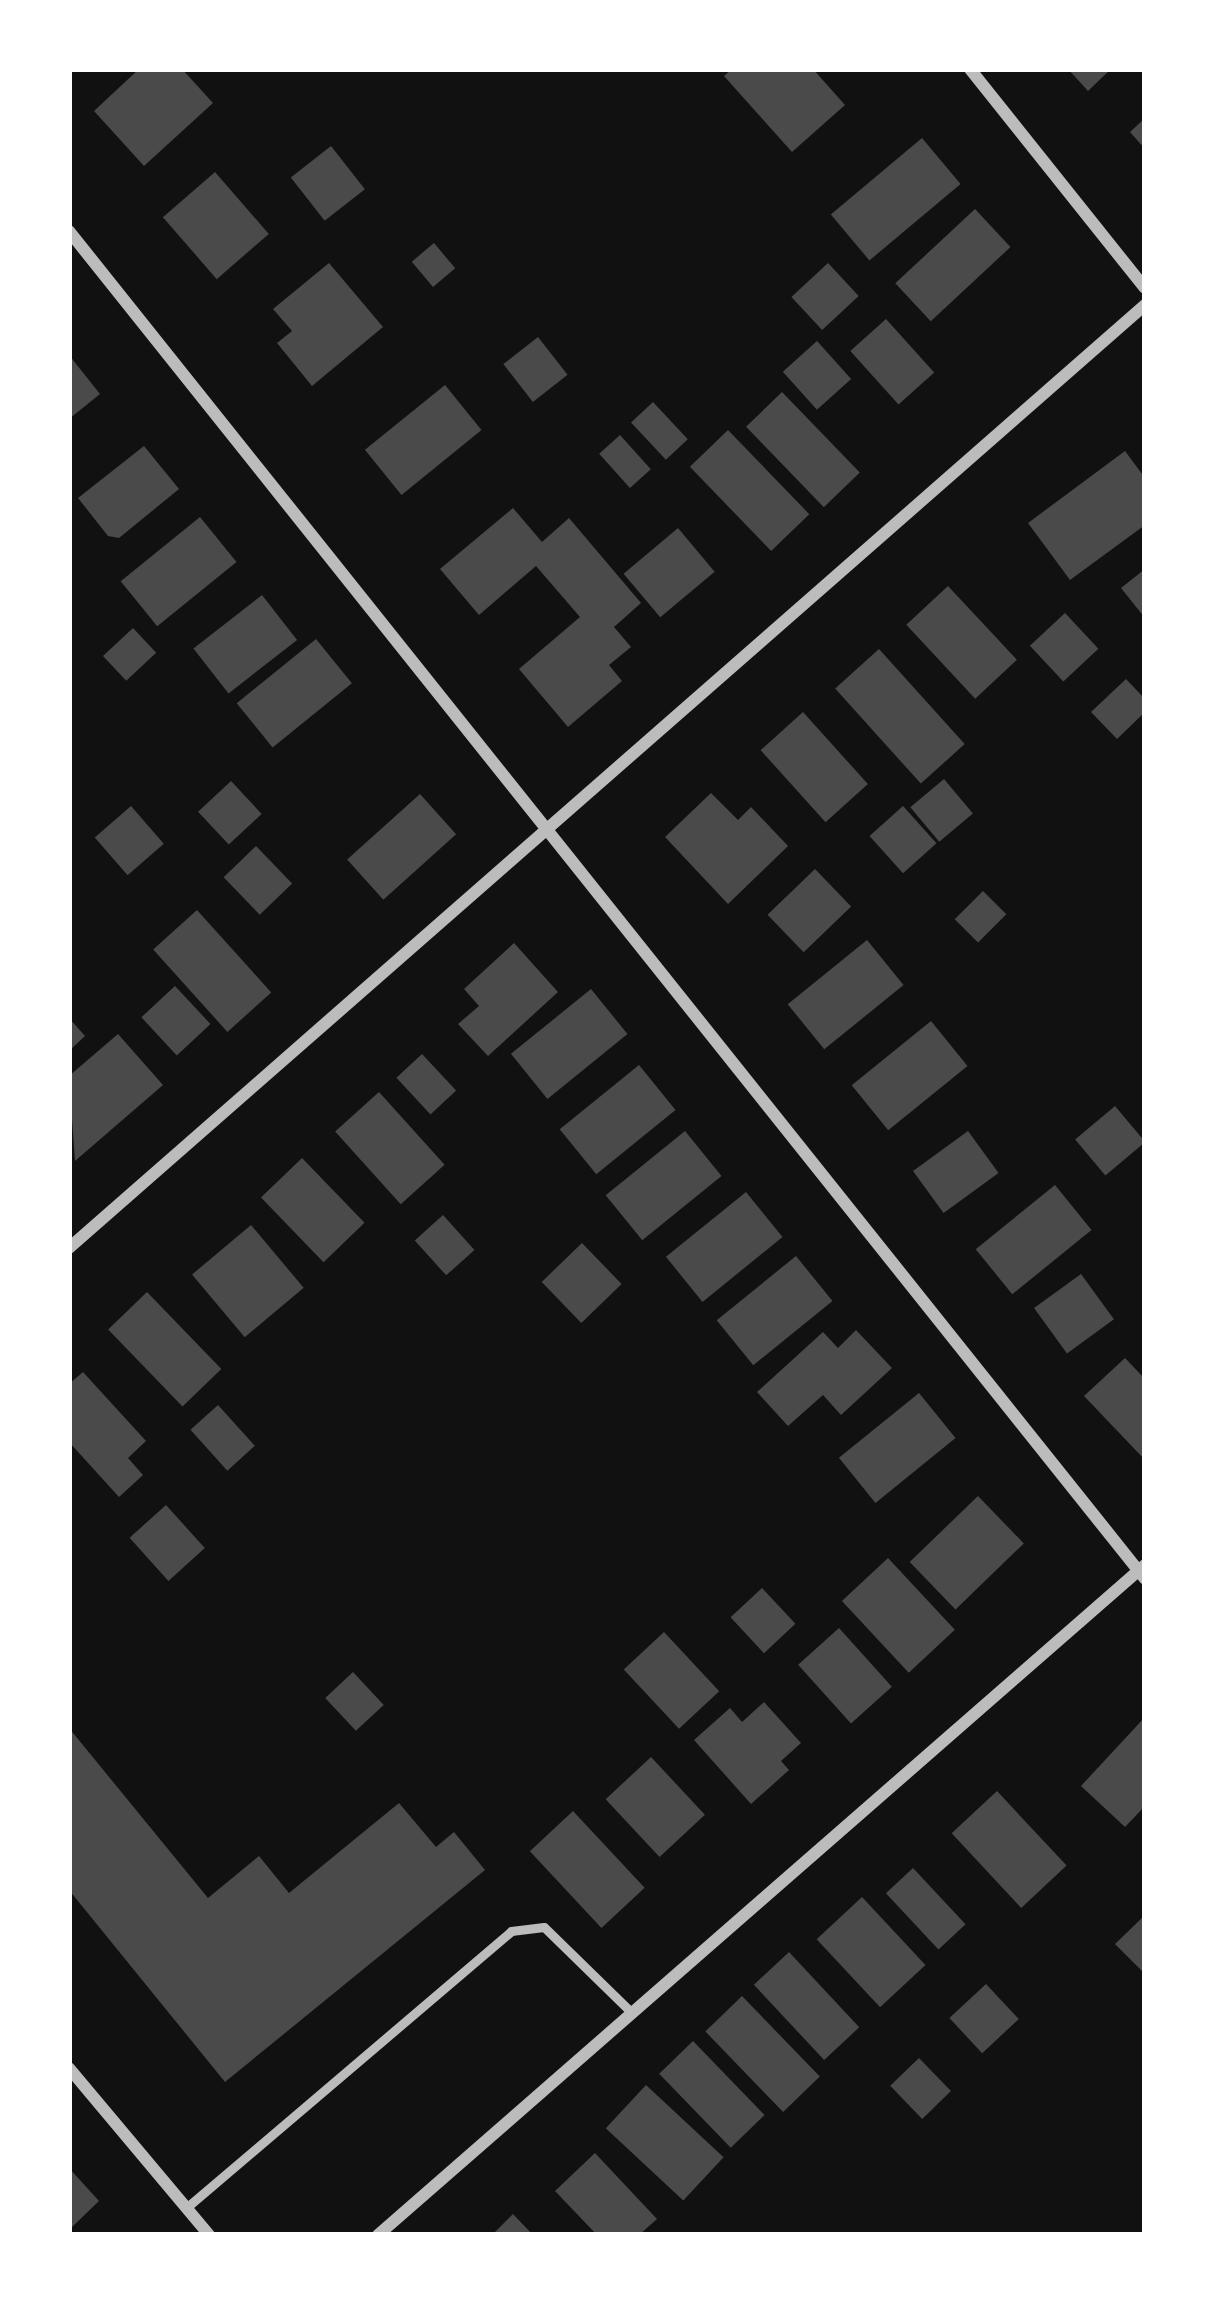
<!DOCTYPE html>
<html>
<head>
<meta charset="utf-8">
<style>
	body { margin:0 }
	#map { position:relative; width:1214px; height:2304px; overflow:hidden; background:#111; font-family:Helvetica,sans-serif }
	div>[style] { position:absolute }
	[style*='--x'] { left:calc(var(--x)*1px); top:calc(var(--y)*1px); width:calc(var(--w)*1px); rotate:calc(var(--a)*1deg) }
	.building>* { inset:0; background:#4a4a4a; transform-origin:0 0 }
	.service>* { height:9px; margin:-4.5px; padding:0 4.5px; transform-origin:4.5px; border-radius:4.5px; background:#bcbcbc }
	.minor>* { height:12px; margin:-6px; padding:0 6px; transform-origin:6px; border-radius:6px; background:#bcbcbc }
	span { translate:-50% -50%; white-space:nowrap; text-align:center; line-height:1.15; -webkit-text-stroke:12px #fff; paint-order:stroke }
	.frame { position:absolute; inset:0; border:72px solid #fff; pointer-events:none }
</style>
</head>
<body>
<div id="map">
	<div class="building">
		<div style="clip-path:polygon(139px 69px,182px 69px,213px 103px,144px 166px,94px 111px)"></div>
		<div style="clip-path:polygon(732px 69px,813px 69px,845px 105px,792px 152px,724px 76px)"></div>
		<div style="clip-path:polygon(1068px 69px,1111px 69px,1088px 91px)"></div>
		<div style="clip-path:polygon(1145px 118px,1145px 149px,1130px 132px)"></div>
		<div style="left:922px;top:138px;width:60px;height:119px;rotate:50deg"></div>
		<div style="left:331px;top:146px;width:55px;height:51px;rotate:52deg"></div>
		<div style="left:215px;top:172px;width:82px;height:69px;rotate:49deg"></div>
		<div style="left:975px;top:209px;width:52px;height:109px;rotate:47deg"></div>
		<div style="left:434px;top:243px;width:33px;height:29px;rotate:50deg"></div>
		<div style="clip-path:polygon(329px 263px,383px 327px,312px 386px,277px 343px,292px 331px,273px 309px)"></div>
		<div style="left:828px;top:263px;width:45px;height:50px;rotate:47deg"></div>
		<div style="left:886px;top:319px;width:72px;height:48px;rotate:48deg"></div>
		<div style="left:538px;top:337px;width:48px;height:44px;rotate:52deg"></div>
		<div style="left:817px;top:341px;width:51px;height:46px;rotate:48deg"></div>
		<div style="clip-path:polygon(69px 355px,100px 394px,69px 419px)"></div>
		<div style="left:445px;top:385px;width:58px;height:103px;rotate:51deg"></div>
		<div style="left:782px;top:392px;width:112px;height:50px;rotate:46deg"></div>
		<div style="left:653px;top:402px;width:51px;height:30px;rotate:47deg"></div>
		<div style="left:728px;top:430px;width:117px;height:53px;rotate:46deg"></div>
		<div style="left:620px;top:435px;width:46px;height:28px;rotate:48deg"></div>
		<div style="clip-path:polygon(144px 446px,179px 489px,119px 538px,108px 536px,78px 498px)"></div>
		<div style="clip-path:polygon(1125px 451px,1145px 478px,1145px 525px,1070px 580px,1028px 523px)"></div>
		<div style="clip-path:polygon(513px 508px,542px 542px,569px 518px,641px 603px,614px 627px,631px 647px,609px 665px,622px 681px,568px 727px,519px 669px,580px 617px,536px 566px,479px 615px,440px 569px)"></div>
		<div style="left:200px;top:517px;width:58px;height:102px;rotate:51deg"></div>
		<div style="left:678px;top:528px;width:57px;height:71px;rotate:50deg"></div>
		<div style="clip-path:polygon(1145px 569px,1145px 618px,1121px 588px)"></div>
		<div style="left:948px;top:586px;width:101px;height:57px;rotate:47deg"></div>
		<div style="left:262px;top:595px;width:57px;height:87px;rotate:52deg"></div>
		<div style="left:1065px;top:613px;width:49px;height:48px;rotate:47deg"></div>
		<div style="left:133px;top:628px;width:34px;height:41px;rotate:47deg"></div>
		<div style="left:316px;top:639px;width:57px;height:102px;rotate:51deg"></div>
		<div style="left:879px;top:649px;width:128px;height:59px;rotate:48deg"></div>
		<div style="clip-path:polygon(1126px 679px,1145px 699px,1145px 712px,1117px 739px,1091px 712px)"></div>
		<div style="left:803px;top:712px;width:97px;height:57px;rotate:48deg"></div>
		<div style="left:944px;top:779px;width:45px;height:44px;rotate:50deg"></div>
		<div style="left:231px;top:781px;width:45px;height:45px;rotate:47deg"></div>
		<div style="clip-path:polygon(711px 793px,738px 820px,751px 807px,788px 846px,728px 904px,665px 837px)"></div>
		<div style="left:420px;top:794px;width:54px;height:98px;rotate:48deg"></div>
		<div style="left:131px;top:806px;width:50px;height:48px;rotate:49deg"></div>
		<div style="left:903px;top:806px;width:50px;height:45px;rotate:48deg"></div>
		<div style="left:256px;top:846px;width:52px;height:45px;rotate:46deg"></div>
		<div style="left:815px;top:869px;width:52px;height:66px;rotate:46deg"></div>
		<div style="left:983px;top:891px;width:33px;height:40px;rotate:45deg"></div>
		<div style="left:197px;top:910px;width:111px;height:59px;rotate:48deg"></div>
		<div style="left:867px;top:940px;width:58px;height:102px;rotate:51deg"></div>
		<div style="clip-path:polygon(514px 943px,558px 992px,488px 1056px,458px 1024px,479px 1006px,464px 989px)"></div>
		<div style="left:175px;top:986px;width:52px;height:46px;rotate:47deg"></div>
		<div style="left:591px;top:989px;width:58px;height:103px;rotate:51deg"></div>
		<div style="clip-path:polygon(69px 1018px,85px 1036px,69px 1051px)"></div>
		<div style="left:931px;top:1021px;width:58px;height:102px;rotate:51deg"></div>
		<div style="clip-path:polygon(118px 1034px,163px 1085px,75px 1161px,69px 1076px)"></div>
		<div style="left:422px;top:1054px;width:50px;height:35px;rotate:47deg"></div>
		<div style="left:639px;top:1065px;width:58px;height:102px;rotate:51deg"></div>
		<div style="left:379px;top:1092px;width:98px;height:59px;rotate:48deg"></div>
		<div style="left:1115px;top:1106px;width:47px;height:52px;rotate:50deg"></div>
		<div style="left:685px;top:1131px;width:58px;height:102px;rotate:51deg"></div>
		<div style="left:968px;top:1131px;width:52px;height:68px;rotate:54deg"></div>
		<div style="left:302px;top:1158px;width:90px;height:57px;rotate:46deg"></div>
		<div style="left:1055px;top:1185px;width:58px;height:102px;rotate:51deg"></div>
		<div style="left:746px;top:1192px;width:58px;height:103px;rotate:51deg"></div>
		<div style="left:443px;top:1215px;width:47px;height:38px;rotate:48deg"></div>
		<div style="left:251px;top:1225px;width:82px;height:77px;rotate:50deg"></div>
		<div style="left:582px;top:1243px;width:57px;height:56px;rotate:46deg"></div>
		<div style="left:796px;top:1256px;width:58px;height:102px;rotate:51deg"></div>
		<div style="left:1081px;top:1274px;width:56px;height:58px;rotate:54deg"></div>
		<div style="left:147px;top:1292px;width:107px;height:54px;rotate:46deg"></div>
		<div style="clip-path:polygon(856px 1330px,892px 1368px,841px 1415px,823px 1395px,788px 1426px,757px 1392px,823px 1332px,838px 1348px)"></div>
		<div style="clip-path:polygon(1125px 1358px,1145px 1379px,1145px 1460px,1084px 1396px)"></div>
		<div style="clip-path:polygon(83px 1372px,146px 1441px,128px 1458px,143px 1475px,119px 1497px,69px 1442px,69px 1384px)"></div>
		<div style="left:919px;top:1393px;width:58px;height:103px;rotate:51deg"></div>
		<div style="left:218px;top:1405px;width:55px;height:37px;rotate:48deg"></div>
		<div style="left:978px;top:1496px;width:66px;height:95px;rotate:46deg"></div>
		<div style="left:166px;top:1505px;width:58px;height:49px;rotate:48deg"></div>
		<div style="left:888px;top:1558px;width:98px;height:63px;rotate:47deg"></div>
		<div style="left:762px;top:1588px;width:49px;height:43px;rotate:47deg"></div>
		<div style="left:839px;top:1628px;width:79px;height:55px;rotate:48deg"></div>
		<div style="left:664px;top:1632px;width:81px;height:55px;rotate:47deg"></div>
		<div style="left:353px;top:1672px;width:45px;height:38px;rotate:47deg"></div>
		<div style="clip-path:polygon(764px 1702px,801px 1743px,781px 1761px,789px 1770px,751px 1804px,694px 1740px,730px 1708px,742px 1722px)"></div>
		<div style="clip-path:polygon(1145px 1717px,1145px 1806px,1125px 1827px,1081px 1786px)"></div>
		<div style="clip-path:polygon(69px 1728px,208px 1898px,259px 1856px,289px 1893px,399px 1803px,436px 1847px,454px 1832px,485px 1870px,225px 2082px,69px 1890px)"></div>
		<div style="left:651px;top:1757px;width:79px;height:62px;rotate:47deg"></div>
		<div style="left:997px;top:1791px;width:102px;height:62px;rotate:47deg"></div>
		<div style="left:573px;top:1811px;width:105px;height:59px;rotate:47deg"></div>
		<div style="left:913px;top:1868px;width:77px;height:37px;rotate:47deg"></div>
		<div style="left:862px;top:1897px;width:93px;height:62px;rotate:47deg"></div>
		<div style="clip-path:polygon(1145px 1915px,1145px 1974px,1115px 1944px)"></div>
		<div style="left:789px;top:1952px;width:103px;height:48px;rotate:47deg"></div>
		<div style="left:986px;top:1984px;width:48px;height:50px;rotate:47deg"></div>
		<div style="left:742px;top:1996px;width:112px;height:51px;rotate:46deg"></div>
		<div style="left:693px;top:2041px;width:103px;height:47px;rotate:46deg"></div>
		<div style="left:919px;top:2058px;width:46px;height:40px;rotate:46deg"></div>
		<div style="left:646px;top:2085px;width:106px;height:59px;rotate:43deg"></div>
		<div style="clip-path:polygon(595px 2153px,657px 2219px,639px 2235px,597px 2235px,555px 2191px)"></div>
		<div style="clip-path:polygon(69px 2168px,99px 2201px,69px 2230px)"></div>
		<div style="clip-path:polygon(513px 2214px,533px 2235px,492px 2235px)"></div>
	</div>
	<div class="service">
		<div style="--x:186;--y:2208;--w:427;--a:-40.4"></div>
		<div style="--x:511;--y:1931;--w:33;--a:-7"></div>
		<div style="--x:544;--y:1927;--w:123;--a:44.3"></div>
	</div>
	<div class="minor">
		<div style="--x:970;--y:69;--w:280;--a:51.4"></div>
		<div style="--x:69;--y:231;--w:1725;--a:51.4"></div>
		<div style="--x:69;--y:1248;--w:1431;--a:-41.23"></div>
		<div style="--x:69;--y:2068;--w:218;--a:50"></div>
		<div style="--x:378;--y:2235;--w:1018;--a:-41.14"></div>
	</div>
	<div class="frame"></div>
</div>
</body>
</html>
